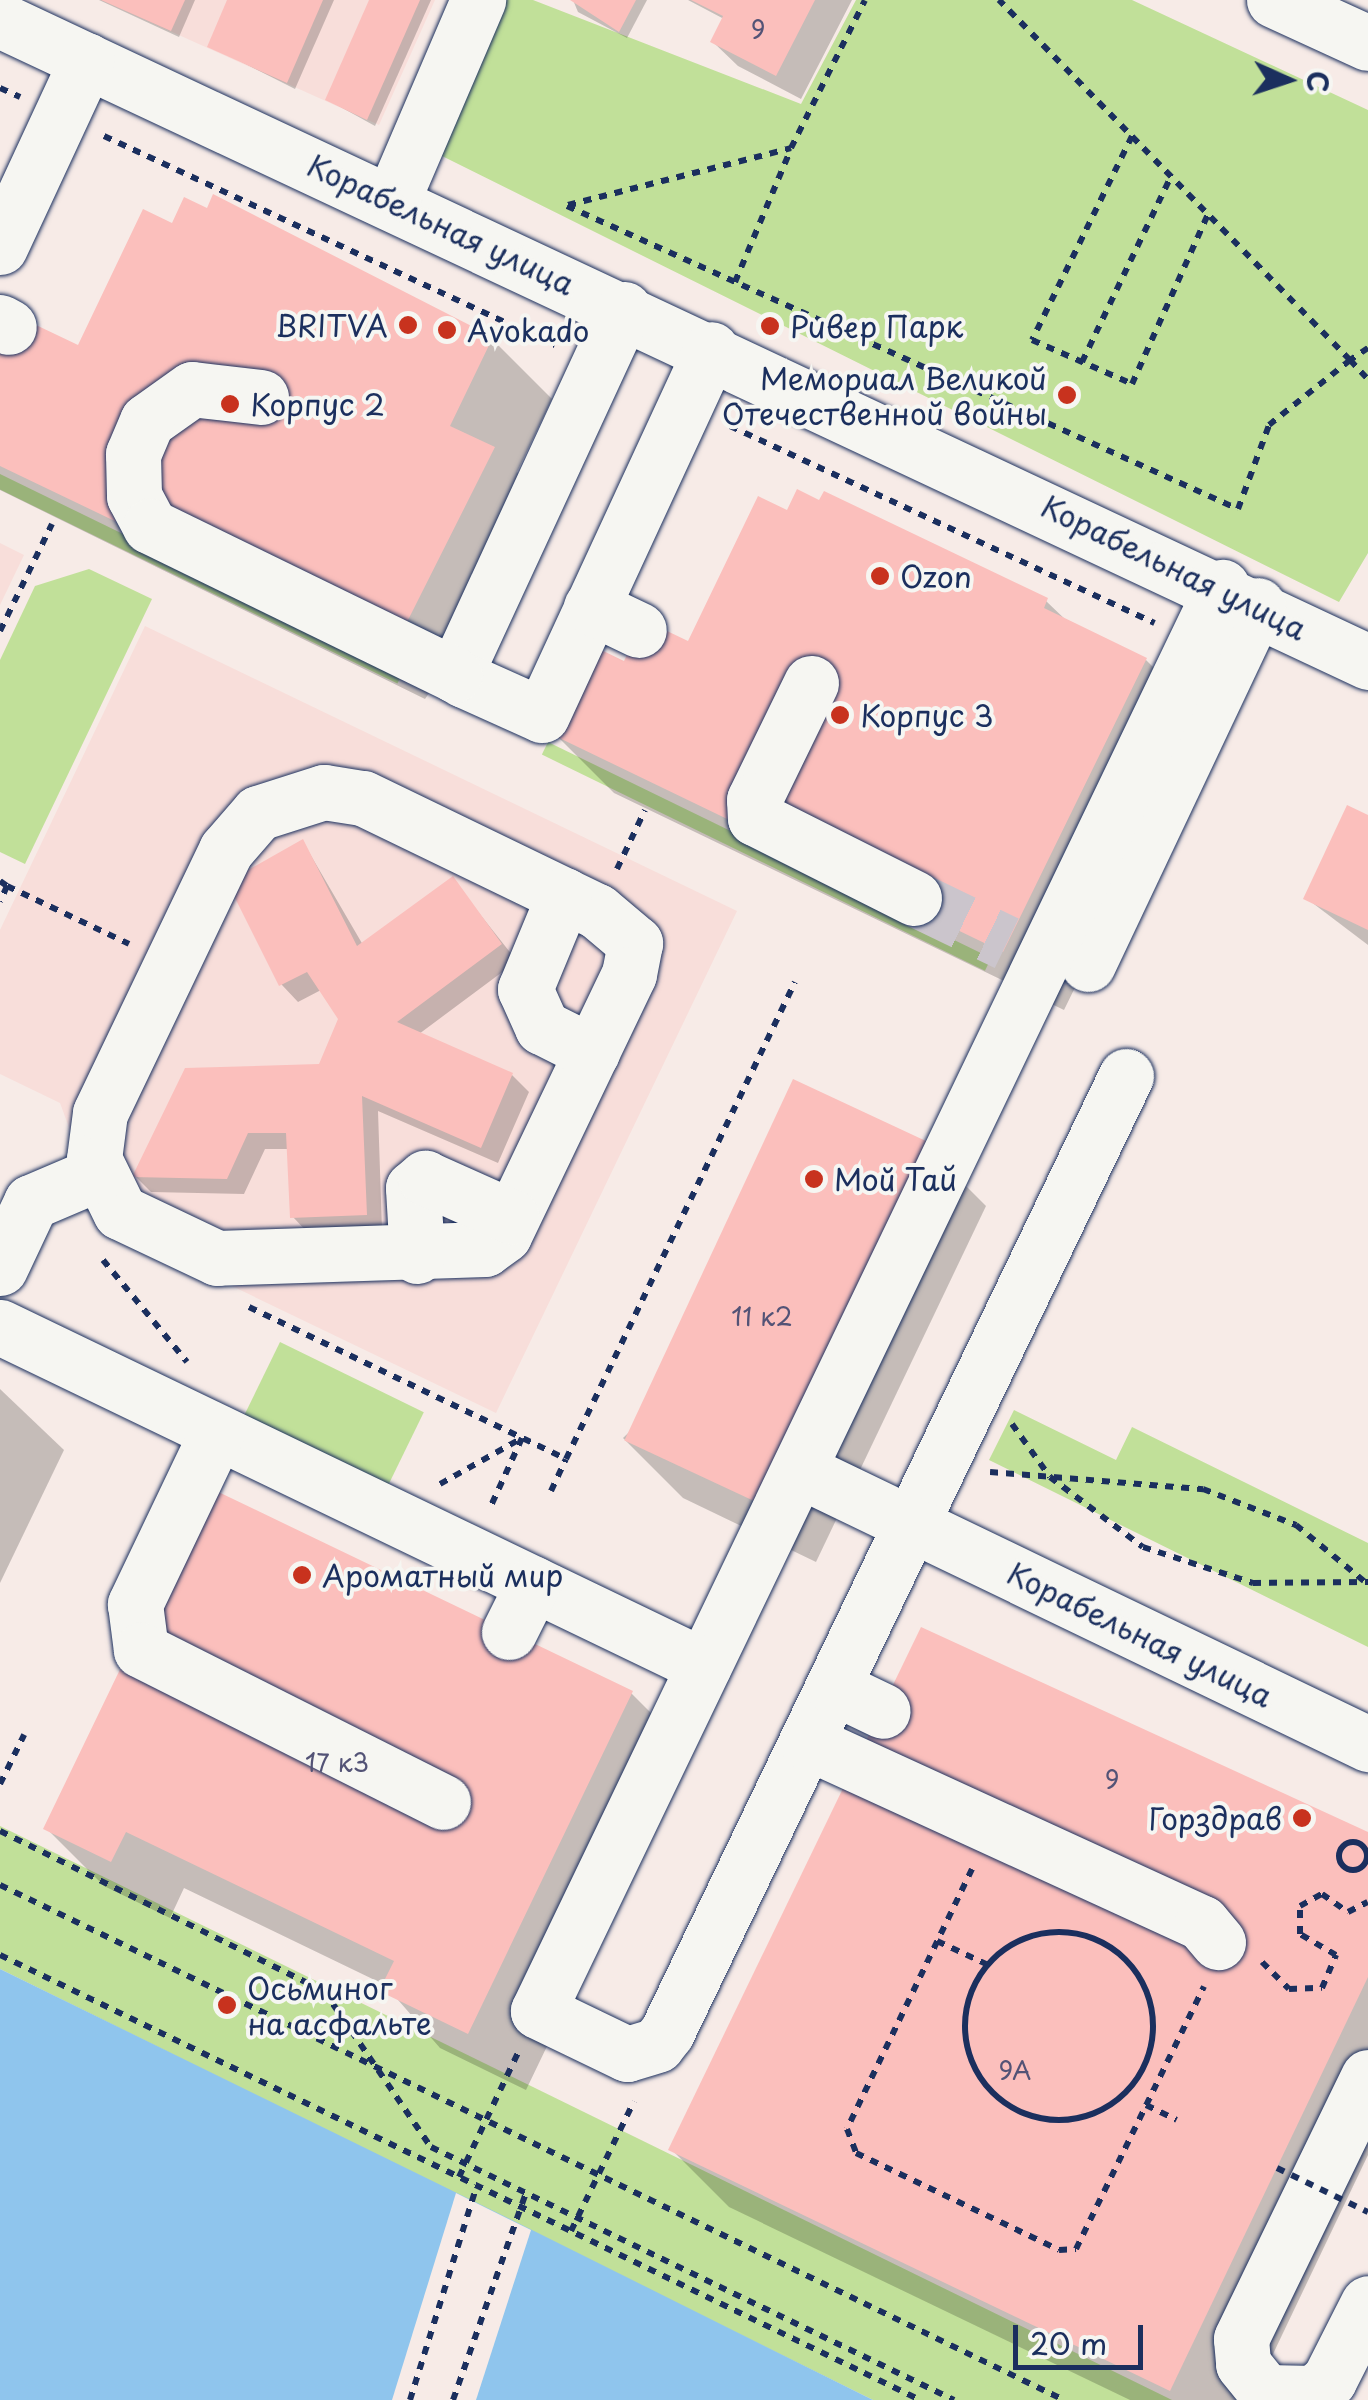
<!DOCTYPE html>
<html>
<head>
<meta charset="utf-8">
<style>
	body { margin:0 }
	#map { position:relative; width:1368px; height:2400px; overflow:hidden; background:#f7ebe7; font-family:"Playpen Sans",sans-serif }
	div>[style] { position:absolute }
	[style*='--x'] { left:calc(var(--x)*1px); top:calc(var(--y)*1px); width:calc(var(--w)*1px); rotate:calc(var(--a)*1deg) }
	.built>* { inset:0; background:#f8deda }
	.green>* { inset:0; background:#c1e099; transform-origin:0 0 }
	.water>* { inset:0; background:#8fc5ed }
	.pier>* { inset:0; background:#f7ebe7 }
	.shadow>* { inset:0; background:#0003 }
	.building>* { inset:0; background:#fbbfbc; transform-origin:0 0 }
	.minor-tunnel>* { height:55px; margin-top:-27.5px; transform-origin:0; background:repeating-linear-gradient(90deg,#cbc5cc 0 55px,transparent 0 83px) }
	.path>* { height:6px; margin-top:-3px; transform-origin:0; background:repeating-linear-gradient(90deg,#1b2f5e 0 8px,transparent 0 16px) }
	.path>.ring { margin:-3px; padding:0; box-sizing:content-box; background:none; border:6px solid #1b2f5e; border-radius:50% }
	.roads { filter:drop-shadow(0 0 2px #1b2f5e) drop-shadow(0 0 2px #1b2f5e) }
	.minor>* { height:55px; margin:-27.5px; padding:0 27.5px; transform-origin:27.5px; border-radius:27.5px; background:#f6f6f2 }
	.path-bridge>* { height:6px; margin-top:-3px; transform-origin:0; background:repeating-linear-gradient(90deg,#1b2f5e 0 8px,transparent 0 16px) }
	.dots>* { width:28px; height:28px; translate:-50% -50%; box-sizing:border-box; border:5px solid #f6f6f2; border-radius:50% }
	span { translate:-50% -50%; white-space:nowrap; text-align:center; line-height:1.15; -webkit-text-stroke:8px #f6f6f2; paint-order:stroke }
	.number-label { font-size:25px; color:#535376 }
	.number-label span { -webkit-text-stroke-width:0 }
	.street-label { font-size:30px; color:#1b2f5e }
	.poi-label { font-size:30px; color:#1b2f5e }
	.right { translate:-100% -50%; text-align:right }
	.left { translate:0 -50%; text-align:left }
	.north { position:absolute; left:1238px; top:30px; width:100px; height:100px; -webkit-text-stroke:8px #f6f6f2; paint-order:stroke; rotate:93deg; font-size:28px; font-weight:700; line-height:40px; text-align:center; color:#1b2f5e }
	.north::after { content:''; display:block; margin:auto; width:35px; height:45px; background:#1b2f5e; clip-path:polygon(50% 0,100% 100%,50% 72%,0 100%) }
	.scale { position:absolute; left:1013px; top:2325px; width:130px; height:45px; box-sizing:border-box; border:5px solid #1b2f5e; border-top:0; padding-left:12px; font-size:30px; line-height:35px; white-space:nowrap; color:#1b2f5e; -webkit-text-stroke:8px #f6f6f2; paint-order:stroke }
</style>
</head>
<body>
<div id="map">
	<div class="built">
		<div style="clip-path:polygon(101px 0,435px 0,379px 125px)"></div>
		<div style="clip-path:polygon(0 543px,24px 555px,0 605px)"></div>
		<div style="clip-path:polygon(145px 626px,737px 911px,496px 1413px,105px 1225px,60px 1103px,0 1074px,0 930px)"></div>
	</div>
	<div class="green">
		<div style="clip-path:polygon(497px 0,533px 0,801px 104px,856px 0,1132px 0,1368px 110px,1368px 553px,1339px 602px,438px 154px)"></div>
		<div style="left:0;top:474px;width:449px;height:14px;rotate:26deg"></div>
		<div style="clip-path:polygon(89px 569px,152px 599px,25px 864px,0 852px,0 660px,35px 586px)"></div>
		<div style="left:548px;top:742px;width:493px;height:14px;rotate:26deg"></div>
		<div style="left:280px;top:1342px;width:160px;height:81px;rotate:26deg"></div>
		<div style="clip-path:polygon(1014px 1410px,1116px 1460px,1132px 1427px,1368px 1543px,1368px 1647px,989px 1460px)"></div>
		<div style="clip-path:polygon(0 1826px,1172px 2400px,873px 2400px,0 1969px)"></div>
	</div>
	<div class="water">
		<div style="clip-path:polygon(0 1969px,514px 2221px,873px 2400px,0 2400px)"></div>
	</div>
	<div class="pier">
		<div style="clip-path:polygon(456px 2193px,531px 2230px,476px 2400px,392px 2400px)"></div>
	</div>
	<div class="shadow">
		<div style="clip-path:polygon(99px 0,195px 0,179px 37px)"></div>
		<div style="clip-path:polygon(230px 0,334px 0,295px 89px,210px 46px)"></div>
		<div style="clip-path:polygon(372px 0,431px 0,375px 126px,328px 100px)"></div>
		<div style="clip-path:polygon(573px 0,647px 0,627px 38px,578px 12px)"></div>
		<div style="clip-path:polygon(688px 0,852px 0,801px 99px,738px 66px,713px 42px,724px 19px)"></div>
		<div style="clip-path:polygon(173px 226px,492px 339px,552px 399px,517px 472px,554px 509px,425px 699px,0 490px,0 352px,79px 348px)"></div>
		<div style="clip-path:polygon(821px 503px,1046px 601px,1069px 623px,1146px 660px,1206px 720px,1064px 1010px,614px 793px,554px 733px,625px 664px,690px 644px,788px 513px)"></div>
		<div style="clip-path:polygon(1368px 818px,1368px 945px,1306px 898px)"></div>
		<div style="clip-path:polygon(303px 842px,363px 945px,452px 879px,517px 961px,419px 1034px,512px 1075px,529px 1092px,498px 1163px,378px 1111px,382px 1230px,309px 1234px,293px 1217px,289px 1149px,265px 1149px,244px 1194px,151px 1192px,135px 1176px,320px 1066px,341px 1019px,321px 990px,298px 1002px,282px 985px,230px 883px)"></div>
		<div style="clip-path:polygon(926px 1146px,986px 1206px,816px 1562px,683px 1498px,623px 1438px)"></div>
		<div style="clip-path:polygon(0 1389px,64px 1450px,0 1583px)"></div>
		<div style="clip-path:polygon(631px 1693px,689px 1751px,526px 2090px,440px 2048px,385px 1985px,184px 1888px,170px 1918px,104px 1886px,46px 1828px)"></div>
		<div style="clip-path:polygon(1368px 1835px,1368px 2155px,1251px 2400px,1130px 2400px,729px 2207px,671px 2149px)"></div>
	</div>
	<div class="building">
		<div style="clip-path:polygon(101px 0,185px 0,171px 31px)"></div>
		<div style="clip-path:polygon(227px 0,323px 0,287px 83px,207px 47px)"></div>
		<div style="clip-path:polygon(369px 0,420px 0,367px 120px,325px 100px)"></div>
		<div style="clip-path:polygon(570px 0,636px 0,619px 32px)"></div>
		<div style="clip-path:polygon(691px 0,815px 0,776px 76px,710px 42px,723px 16px)"></div>
		<div style="clip-path:polygon(213px 194px,493px 337px,450px 426px,495px 447px,400px 636px,365px 641px,0 466px,0 346px,15px 315px,78px 345px,143px 209px,172px 223px,184px 197px,207px 208px)"></div>
		<div style="clip-path:polygon(797px 489px,819px 500px,824px 491px,1048px 598px,1044px 608px,1147px 658px,1003px 952px,551px 734px,593px 646px,624px 661px,644px 620px,688px 641px,758px 496px,787px 510px)"></div>
		<div style="clip-path:polygon(1347px 805px,1368px 815px,1368px 930px,1303px 899px)"></div>
		<div style="clip-path:polygon(303px 839px,357px 946px,453px 876px,502px 944px,397px 1022px,513px 1073px,481px 1148px,362px 1096px,367px 1215px,290px 1218px,286px 1133px,248px 1133px,227px 1179px,132px 1177px,185px 1068px,319px 1064px,338px 1019px,307px 972px,279px 986px,227px 882px)"></div>
		<div style="left:793px;top:1079px;width:149px;height:399px;rotate:25deg"></div>
		<div style="clip-path:polygon(208px 1487px,633px 1691px,468px 2034px,379px 1991px,394px 1961px,126px 1832px,111px 1862px,43px 1829px)"></div>
		<div style="clip-path:polygon(921px 1627px,1368px 1832px,1368px 1977px,1170px 2391px,668px 2150px)"></div>
	</div>
	<div class="minor-tunnel">
		<div style="--x:914;--y:898;--w:103;--a:25.8"></div>
	</div>
	<div class="path">
		<div style="--x:0;--y:88;--w:22;--a:24"></div>
		<div style="--x:104;--y:136;--w:497;--a:24.9"></div>
		<div style="--x:1132;--y:136;--w:227;--a:116.1"></div>
		<div style="--x:1032;--y:340;--w:109;--a:23.7"></div>
		<div style="--x:1132;--y:384;--w:186;--a:-65.9"></div>
		<div style="--x:568;--y:205;--w:230;--a:-14.3"></div>
		<div style="--x:791;--y:148;--w:165;--a:-63.4"></div>
		<div style="--x:567;--y:206;--w:736;--a:24.3"></div>
		<div style="--x:1238;--y:509;--w:90;--a:-69.7"></div>
		<div style="--x:1269;--y:425;--w:104;--a:-38.7"></div>
		<div style="--x:1350;--y:360;--w:503;--a:-134.27"></div>
		<div style="--x:735;--y:282;--w:144;--a:-67.2"></div>
		<div style="--x:1368;--y:348;--w:22;--a:146"></div>
		<div style="--x:1350;--y:360;--w:26;--a:47"></div>
		<div style="--x:1082;--y:362;--w:206;--a:-64.4"></div>
		<div style="--x:730;--y:426;--w:468;--a:24.9"></div>
		<div style="--x:0;--y:631;--w:119;--a:-64.1"></div>
		<div style="--x:617;--y:869;--w:65;--a:-64.6"></div>
		<div style="--x:0;--y:881;--w:9;--a:36"></div>
		<div style="--x:7;--y:886;--w:17;--a:114"></div>
		<div style="--x:7;--y:886;--w:135;--a:25.4"></div>
		<div style="--x:103;--y:1260;--w:132;--a:50.5"></div>
		<div style="--x:249;--y:1307;--w:352;--a:25.6"></div>
		<div style="--x:566;--y:1459;--w:529;--a:-64.36"></div>
		<div style="--x:1012;--y:1424;--w:65;--a:54.4"></div>
		<div style="--x:1050;--y:1477;--w:116;--a:37"></div>
		<div style="--x:1143;--y:1547;--w:116;--a:18.1"></div>
		<div style="--x:1253;--y:1583;--w:115;--a:-0.5"></div>
		<div style="--x:990;--y:1472;--w:214;--a:4.6"></div>
		<div style="--x:1203;--y:1489;--w:100;--a:21.2"></div>
		<div style="--x:1296;--y:1525;--w:88;--a:39.5"></div>
		<div style="--x:440;--y:1484;--w:94;--a:-29.3"></div>
		<div style="--x:522;--y:1438;--w:79;--a:114.6"></div>
		<div style="--x:551;--y:1491;--w:35;--a:-65"></div>
		<div style="--x:0;--y:1784;--w:55;--a:-63.9"></div>
		<div style="--x:0;--y:1831;--w:361;--a:26.3"></div>
		<div style="--x:324;--y:1991;--w:189;--a:55.6"></div>
		<div style="--x:431;--y:2147;--w:581;--a:25.82"></div>
		<div class="ring" style="left:1339px;top:1842px;width:22px;height:22px"></div>
		<div style="--x:972;--y:1869;--w:288;--a:115.7"></div>
		<div style="--x:847;--y:2129;--w:26;--a:69"></div>
		<div style="--x:856;--y:2153;--w:225;--a:25.5"></div>
		<div style="--x:1059;--y:2250;--w:17;--a:-3"></div>
		<div style="--x:1076;--y:2249;--w:292;--a:-64"></div>
		<div style="--x:0;--y:1885;--w:1182;--a:25.83"></div>
		<div class="ring" style="left:965px;top:1932px;width:182px;height:182px"></div>
		<div style="--x:937;--y:1941;--w:54;--a:25.1"></div>
		<div style="--x:0;--y:1955;--w:1022;--a:25.81"></div>
		<div style="--x:1262;--y:1962;--w:38;--a:45"></div>
		<div style="--x:1289;--y:1989;--w:33;--a:-2"></div>
		<div style="--x:1322;--y:1988;--w:36;--a:-67"></div>
		<div style="--x:1336;--y:1955;--w:42;--a:-149.7"></div>
		<div style="--x:1300;--y:1934;--w:28;--a:-90"></div>
		<div style="--x:1300;--y:1906;--w:25;--a:-29"></div>
		<div style="--x:1322;--y:1894;--w:32;--a:35"></div>
		<div style="--x:1348;--y:1912;--w:22;--a:-27"></div>
		<div style="--x:1146;--y:2105;--w:34;--a:26"></div>
		<div style="--x:459;--y:2177;--w:137;--a:-64.6"></div>
		<div style="--x:571;--y:2231;--w:144;--a:-64.1"></div>
		<div style="--x:410;--y:2400;--w:225;--a:-72.7"></div>
		<div style="--x:453;--y:2400;--w:219;--a:-70.6"></div>
	</div>
	<div class="roads">
		<div class="minor">
			<div style="--x:1274;--y:0;--w:103;--a:24.6"></div>
			<div style="--x:0;--y:20;--w:1511;--a:25.14"></div>
			<div style="--x:392;--y:201;--w:219;--a:-66.8"></div>
			<div style="--x:0;--y:247;--w:206;--a:-65.1"></div>
			<div style="--x:624;--y:309;--w:403;--a:114.8"></div>
			<div style="--x:455;--y:675;--w:10;--a:29"></div>
			<div style="--x:464;--y:680;--w:85;--a:24.2"></div>
			<div style="--x:542;--y:715;--w:403;--a:-65.2"></div>
			<div style="--x:0;--y:322;--w:10;--a:29"></div>
			<div style="--x:261;--y:397;--w:69;--a:-173.4"></div>
			<div style="--x:192;--y:389;--w:55;--a:144.6"></div>
			<div style="--x:147;--y:421;--w:36;--a:113"></div>
			<div style="--x:133;--y:454;--w:42;--a:88.6"></div>
			<div style="--x:134;--y:496;--w:34;--a:62"></div>
			<div style="--x:150;--y:526;--w:339;--a:26"></div>
			<div style="--x:591;--y:607;--w:53;--a:25.6"></div>
			<div style="--x:811;--y:683;--w:130;--a:116"></div>
			<div style="--x:754;--y:800;--w:18;--a:87"></div>
			<div style="--x:755;--y:818;--w:178;--a:26.7"></div>
			<div style="--x:324;--y:792;--w:39;--a:9"></div>
			<div style="--x:363;--y:798;--w:260;--a:25.8"></div>
			<div style="--x:597;--y:911;--w:50;--a:40.1"></div>
			<div style="--x:635;--y:943;--w:32;--a:101"></div>
			<div style="--x:629;--y:974;--w:289;--a:115.6"></div>
			<div style="--x:504;--y:1235;--w:24;--a:144"></div>
			<div style="--x:485;--y:1249;--w:268;--a:178.1"></div>
			<div style="--x:217;--y:1258;--w:107;--a:-154.6"></div>
			<div style="--x:120;--y:1212;--w:59;--a:-116.1"></div>
			<div style="--x:94;--y:1159;--w:46;--a:-82.6"></div>
			<div style="--x:100;--y:1113;--w:292;--a:-64.4"></div>
			<div style="--x:226;--y:850;--w:49;--a:-49.1"></div>
			<div style="--x:258;--y:813;--w:69;--a:-17.7"></div>
			<div style="--x:564;--y:895;--w:102;--a:112.5"></div>
			<div style="--x:525;--y:989;--w:42;--a:65.9"></div>
			<div style="--x:542;--y:1027;--w:56;--a:26.6"></div>
			<div style="--x:1088;--y:964;--w:397;--a:-64.7"></div>
			<div style="--x:1126;--y:1076;--w:1060;--a:115.65"></div>
			<div style="--x:667;--y:2032;--w:16;--a:128"></div>
			<div style="--x:657;--y:2045;--w:31;--a:163"></div>
			<div style="--x:627;--y:2054;--w:99;--a:-154.2"></div>
			<div style="--x:538;--y:2011;--w:1580;--a:-64.34"></div>
			<div style="--x:417;--y:1256;--w:68;--a:-93.4"></div>
			<div style="--x:413;--y:1188;--w:16;--a:-40"></div>
			<div style="--x:425;--y:1178;--w:95;--a:24.1"></div>
			<div style="--x:0;--y:1268;--w:73;--a:-64.8"></div>
			<div style="--x:31;--y:1202;--w:74;--a:-23.1"></div>
			<div style="--x:0;--y:1327;--w:781;--a:25.71"></div>
			<div style="--x:217;--y:1432;--w:191;--a:115.5"></div>
			<div style="--x:135;--y:1604;--w:46;--a:82.6"></div>
			<div style="--x:141;--y:1650;--w:338;--a:26.7"></div>
			<div style="--x:799;--y:1470;--w:632;--a:25.71"></div>
			<div style="--x:509;--y:1632;--w:54;--a:-63.4"></div>
			<div style="--x:833;--y:1687;--w:55;--a:25.6"></div>
			<div style="--x:807;--y:1742;--w:434;--a:24.6"></div>
			<div style="--x:1202;--y:1923;--w:25;--a:50"></div>
			<div style="--x:1368;--y:2077;--w:291;--a:115.9"></div>
			<div style="--x:1241;--y:2339;--w:25;--a:85"></div>
			<div style="--x:1243;--y:2364;--w:36;--a:51"></div>
			<div style="--x:1266;--y:2392;--w:48;--a:1.2"></div>
			<div style="--x:1314;--y:2393;--w:20;--a:-41"></div>
			<div style="--x:1329;--y:2380;--w:86;--a:-63.1"></div>
		</div>
	</div>
	<div class="path-bridge">
		<div style="--x:1277;--y:2168;--w:101;--a:25.8"></div>
	</div>
	<div class="dots">
		<div style="left:408px;top:325px;background:#c8321e"></div>
		<div style="left:770px;top:326px;background:#c8321e"></div>
		<div style="left:447px;top:330px;background:#c8321e"></div>
		<div style="left:1067px;top:395px;background:#c8321e"></div>
		<div style="left:230px;top:404px;background:#c8321e"></div>
		<div style="left:880px;top:576px;background:#c8321e"></div>
		<div style="left:840px;top:715px;background:#c8321e"></div>
		<div style="left:814px;top:1179px;background:#c8321e"></div>
		<div style="left:302px;top:1575px;background:#c8321e"></div>
		<div style="left:1302px;top:1818px;background:#c8321e"></div>
		<div style="left:227px;top:2005px;background:#c8321e"></div>
	</div>
	<div class="number-label">
		<span style="left:758px;top:29px">9</span>
		<span style="left:762px;top:1316px">11 к2</span>
		<span style="left:337px;top:1762px">17 к3</span>
		<span style="left:1112px;top:1779px">9</span>
		<span style="left:1015px;top:2070px">9А</span>
	</div>
	<div class="street-label">
		<span style="left:441px;top:224px;rotate:25deg">Корабельная улица</span>
		<span style="left:1174px;top:567px;rotate:26deg">Корабельная улица</span>
		<span style="left:1140px;top:1634px;rotate:26deg">Корабельная улица</span>
	</div>
	<div class="poi-label">
		<span class="right" style="left:388px;top:325px">BRITVA</span>
		<span class="left" style="left:790px;top:326px">Ривер Парк</span>
		<span class="left" style="left:467px;top:330px">Avokado</span>
		<span class="right" style="left:1047px;top:395px">Мемориал Великой<br>Отечественной войны</span>
		<span class="left" style="left:250px;top:404px">Корпус 2</span>
		<span class="left" style="left:900px;top:576px">Ozon</span>
		<span class="left" style="left:860px;top:715px">Корпус 3</span>
		<span class="left" style="left:834px;top:1179px">Мой Тай</span>
		<span class="left" style="left:322px;top:1575px">Ароматный мир</span>
		<span class="right" style="left:1282px;top:1818px">Горздрав</span>
		<span class="left" style="left:247px;top:2005px">Осьминог<br>на асфальте</span>
	</div>
	<div class="north">С</div>
	<div class="scale">20 m</div>
</div>
</body>
</html>
